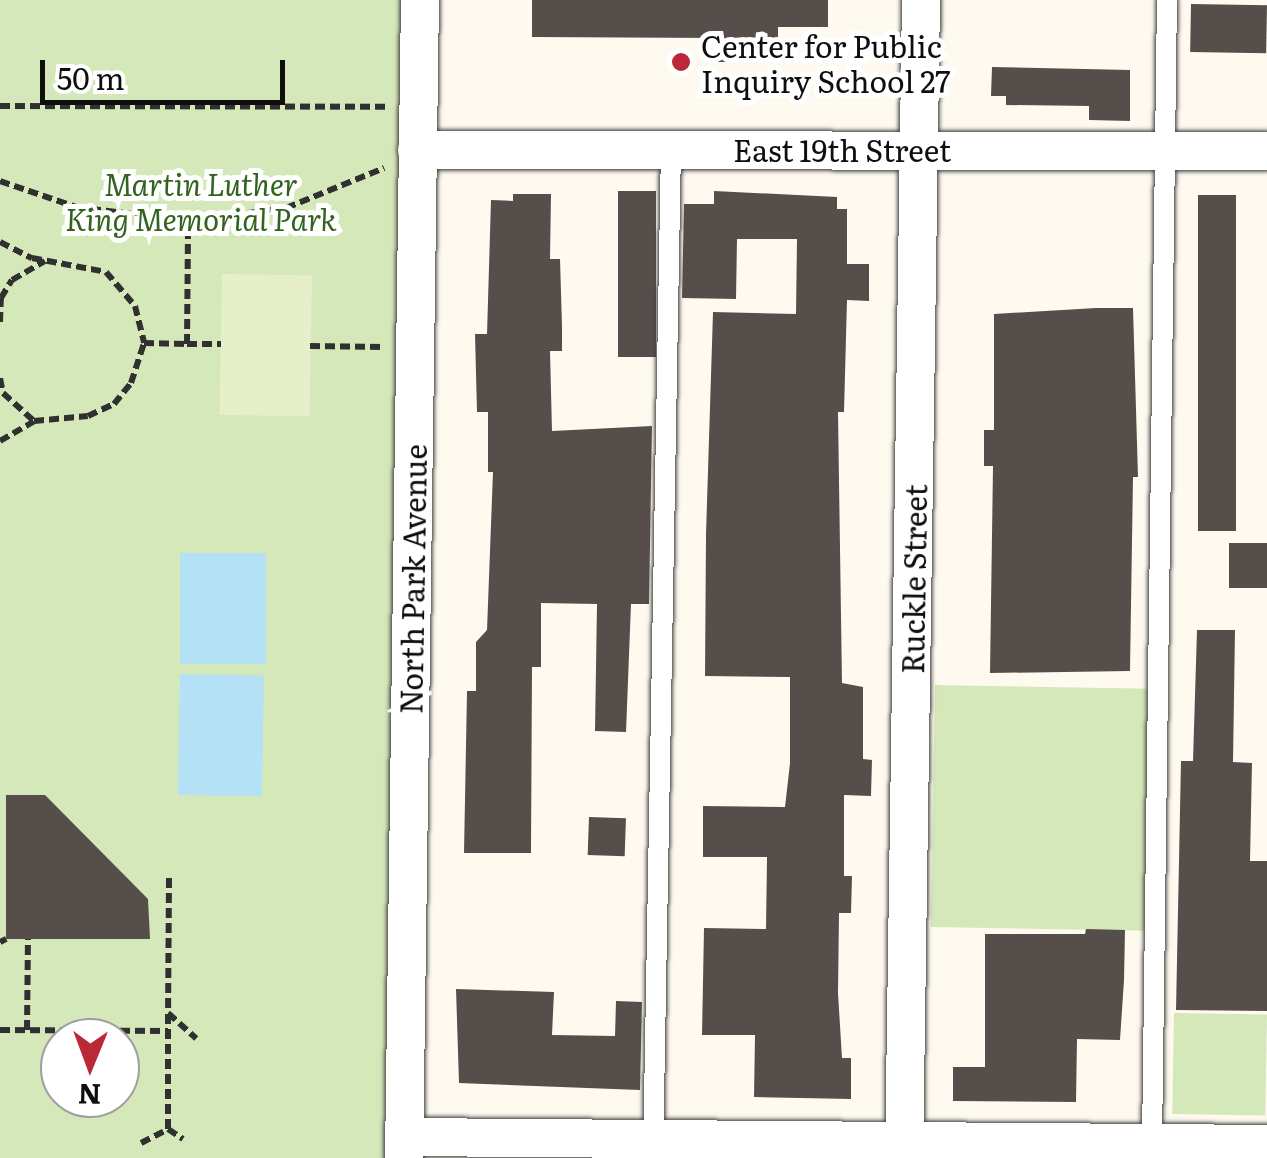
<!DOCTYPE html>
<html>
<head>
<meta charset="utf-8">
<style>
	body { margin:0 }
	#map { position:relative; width:1267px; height:1158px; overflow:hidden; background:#fffaef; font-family:Literata,serif }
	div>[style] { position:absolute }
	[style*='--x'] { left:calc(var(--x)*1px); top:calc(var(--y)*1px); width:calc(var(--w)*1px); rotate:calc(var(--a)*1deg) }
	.green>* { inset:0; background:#d5e8b9; transform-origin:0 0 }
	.pitch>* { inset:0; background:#e5f0cb; transform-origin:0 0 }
	.water>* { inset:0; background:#b4e1f5; transform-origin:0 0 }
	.building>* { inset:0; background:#564e4a; transform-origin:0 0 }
	.path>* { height:6px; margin-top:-3px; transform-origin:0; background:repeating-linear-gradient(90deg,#303030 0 10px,transparent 0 15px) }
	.roads { filter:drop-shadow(0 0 2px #414141) drop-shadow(0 0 2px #414141) }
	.lane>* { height:20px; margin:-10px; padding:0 10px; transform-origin:10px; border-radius:10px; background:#fff }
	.street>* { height:38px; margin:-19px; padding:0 19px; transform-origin:19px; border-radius:19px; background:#fff }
	.dots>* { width:28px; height:28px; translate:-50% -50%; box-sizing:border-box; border:5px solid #fff; border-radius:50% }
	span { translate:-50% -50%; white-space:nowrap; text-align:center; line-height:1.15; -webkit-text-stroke:10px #fff; paint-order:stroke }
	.poi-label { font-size:30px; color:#0e0e0e }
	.left { translate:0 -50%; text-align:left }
	.street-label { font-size:30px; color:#0e0e0e }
	.park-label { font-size:30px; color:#32641f; font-style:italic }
	.north { position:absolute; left:40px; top:1018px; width:100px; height:100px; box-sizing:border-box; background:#fff; border:2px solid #9f9f9f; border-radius:50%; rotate:181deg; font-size:28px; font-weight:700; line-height:40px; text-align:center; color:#0e0e0e }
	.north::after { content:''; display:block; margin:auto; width:35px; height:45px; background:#bb2838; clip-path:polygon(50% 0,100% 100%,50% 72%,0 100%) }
	.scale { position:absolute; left:40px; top:60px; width:245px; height:45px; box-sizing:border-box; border:5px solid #0e0e0e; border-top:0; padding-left:12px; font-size:30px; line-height:35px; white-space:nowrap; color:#0e0e0e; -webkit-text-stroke:8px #fff; paint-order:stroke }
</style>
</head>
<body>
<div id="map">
	<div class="green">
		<div style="clip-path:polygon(evenodd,0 0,405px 0,385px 1158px,0 1158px,0 0,60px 1038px,120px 1038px,120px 1098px,60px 1098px,60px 1038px)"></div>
		<div style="left:935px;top:685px;width:218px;height:242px;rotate:1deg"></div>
		<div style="left:1174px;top:1013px;width:93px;height:101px;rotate:1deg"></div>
	</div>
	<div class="pitch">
		<div style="left:222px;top:274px;width:90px;height:141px;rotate:1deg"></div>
	</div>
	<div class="water">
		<div style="left:180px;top:553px;width:86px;height:111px"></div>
		<div style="left:180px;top:674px;width:84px;height:121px;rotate:1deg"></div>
	</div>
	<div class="building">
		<div style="clip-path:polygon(532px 0,828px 0,828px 27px,778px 27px,778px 39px,757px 39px,757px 62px,716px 62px,716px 38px,532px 37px)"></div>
		<div style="left:1191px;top:4px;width:76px;height:48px;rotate:1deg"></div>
		<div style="clip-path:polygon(992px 67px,1130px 70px,1130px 121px,1089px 120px,1089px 106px,1006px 105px,1006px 96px,991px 96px)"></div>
		<div style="left:618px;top:191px;width:38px;height:166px"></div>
		<div style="clip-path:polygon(714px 191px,837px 197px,837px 209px,847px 209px,847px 264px,869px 264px,869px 301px,847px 300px,844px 412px,838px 412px,842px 683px,863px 687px,863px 759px,872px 760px,871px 796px,844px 795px,844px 876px,852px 876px,851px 913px,839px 913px,838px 993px,842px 1058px,851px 1058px,851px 1099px,754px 1097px,755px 1035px,702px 1035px,704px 928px,766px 929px,767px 857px,703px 857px,703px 806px,785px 807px,790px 763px,790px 677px,705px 676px,706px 534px,713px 312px,796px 314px,797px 239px,737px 239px,736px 299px,682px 298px,684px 204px,714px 204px)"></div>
		<div style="clip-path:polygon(513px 194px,551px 194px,550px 259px,560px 259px,562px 326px,562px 351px,550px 351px,552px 431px,652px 426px,649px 604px,631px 604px,626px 732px,595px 731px,597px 604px,541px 603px,541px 667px,532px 667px,531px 853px,464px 853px,467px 691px,476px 691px,476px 642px,487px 630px,493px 472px,488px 472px,488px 412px,477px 412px,475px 334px,487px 334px,491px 200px,513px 201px)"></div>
		<div style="left:1198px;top:195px;width:38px;height:336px"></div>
		<div style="clip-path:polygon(1096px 308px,1133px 308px,1138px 477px,1133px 477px,1130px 671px,990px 673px,993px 466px,984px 466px,984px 430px,994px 430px,994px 314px)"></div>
		<div style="left:1229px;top:543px;width:38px;height:45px"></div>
		<div style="clip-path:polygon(1197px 630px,1235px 630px,1233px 762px,1252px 763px,1250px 861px,1267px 861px,1267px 1011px,1176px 1010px,1181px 761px,1193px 761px)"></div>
		<div style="clip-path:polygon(6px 795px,45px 795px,148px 899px,150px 939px,6px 939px)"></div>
		<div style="left:589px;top:817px;width:37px;height:38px;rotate:2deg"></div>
		<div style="clip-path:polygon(1086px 929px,1125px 930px,1124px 980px,1120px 1040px,1077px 1039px,1076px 1102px,953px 1101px,953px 1067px,985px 1067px,985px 934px,1085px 934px)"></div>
		<div style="clip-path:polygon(456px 989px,554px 992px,552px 1035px,615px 1036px,616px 1001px,642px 1002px,640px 1090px,459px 1083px)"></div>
	</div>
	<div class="path">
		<div style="--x:0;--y:106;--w:387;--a:0.1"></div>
		<div style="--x:0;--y:181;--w:80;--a:18.9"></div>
		<div style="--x:76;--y:207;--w:113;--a:7.1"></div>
		<div style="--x:188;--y:221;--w:99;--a:-7.6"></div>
		<div style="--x:286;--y:208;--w:106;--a:-22.2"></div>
		<div style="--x:0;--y:242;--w:36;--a:27"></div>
		<div style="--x:32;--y:258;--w:75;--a:10.7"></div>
		<div style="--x:106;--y:272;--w:45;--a:49.5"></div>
		<div style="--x:135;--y:306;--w:38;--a:76"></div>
		<div style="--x:144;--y:343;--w:43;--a:1.3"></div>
		<div style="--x:187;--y:344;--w:123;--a:-89.5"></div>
		<div style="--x:0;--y:322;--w:24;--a:-88"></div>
		<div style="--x:1;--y:298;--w:21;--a:-59"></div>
		<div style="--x:12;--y:280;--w:38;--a:-30"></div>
		<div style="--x:187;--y:344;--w:34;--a:0"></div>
		<div style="--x:310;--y:346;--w:74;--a:0.8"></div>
		<div style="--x:0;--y:378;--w:15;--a:79"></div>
		<div style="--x:3;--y:393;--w:42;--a:42.1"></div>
		<div style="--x:0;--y:441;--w:39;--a:-30"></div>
		<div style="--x:34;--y:421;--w:54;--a:-5.3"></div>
		<div style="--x:88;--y:416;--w:29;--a:-25"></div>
		<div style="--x:114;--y:404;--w:27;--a:-51"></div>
		<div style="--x:131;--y:383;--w:42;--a:-72"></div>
		<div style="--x:169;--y:878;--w:135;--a:90.4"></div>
		<div style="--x:168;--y:1013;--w:38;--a:42"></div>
		<div style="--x:0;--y:942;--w:7;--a:-27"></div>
		<div style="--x:168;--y:1014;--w:115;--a:90"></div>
		<div style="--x:168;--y:1129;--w:18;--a:34"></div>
		<div style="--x:0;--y:1030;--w:168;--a:0.3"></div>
		<div style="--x:27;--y:1030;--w:91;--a:-89.4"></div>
		<div style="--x:141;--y:1143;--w:30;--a:-27"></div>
	</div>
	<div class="roads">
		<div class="lane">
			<div style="--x:1152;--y:1143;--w:1143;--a:-89.25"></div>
			<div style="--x:653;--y:1158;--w:1009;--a:-88.98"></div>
		</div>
		<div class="street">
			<div style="--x:417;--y:150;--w:850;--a:0.07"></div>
			<div style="--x:404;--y:1137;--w:863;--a:0.46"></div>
			<div style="--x:404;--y:1158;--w:1158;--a:-89.21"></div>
			<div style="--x:904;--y:1158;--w:1158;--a:-89.16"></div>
		</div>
	</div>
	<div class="dots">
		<div style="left:681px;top:62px;background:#bb2838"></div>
	</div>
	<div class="poi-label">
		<span class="left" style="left:701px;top:62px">Center for Public<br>Inquiry School 27</span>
	</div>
	<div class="street-label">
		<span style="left:842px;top:149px">East 19th Street</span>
		<span style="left:412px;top:579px;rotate:-89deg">North Park Avenue</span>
		<span style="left:913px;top:579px;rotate:-89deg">Ruckle Street</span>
	</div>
	<div class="park-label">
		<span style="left:201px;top:200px">Martin Luther<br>King Memorial Park</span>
	</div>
	<div class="north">N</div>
	<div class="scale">50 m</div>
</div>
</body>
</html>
